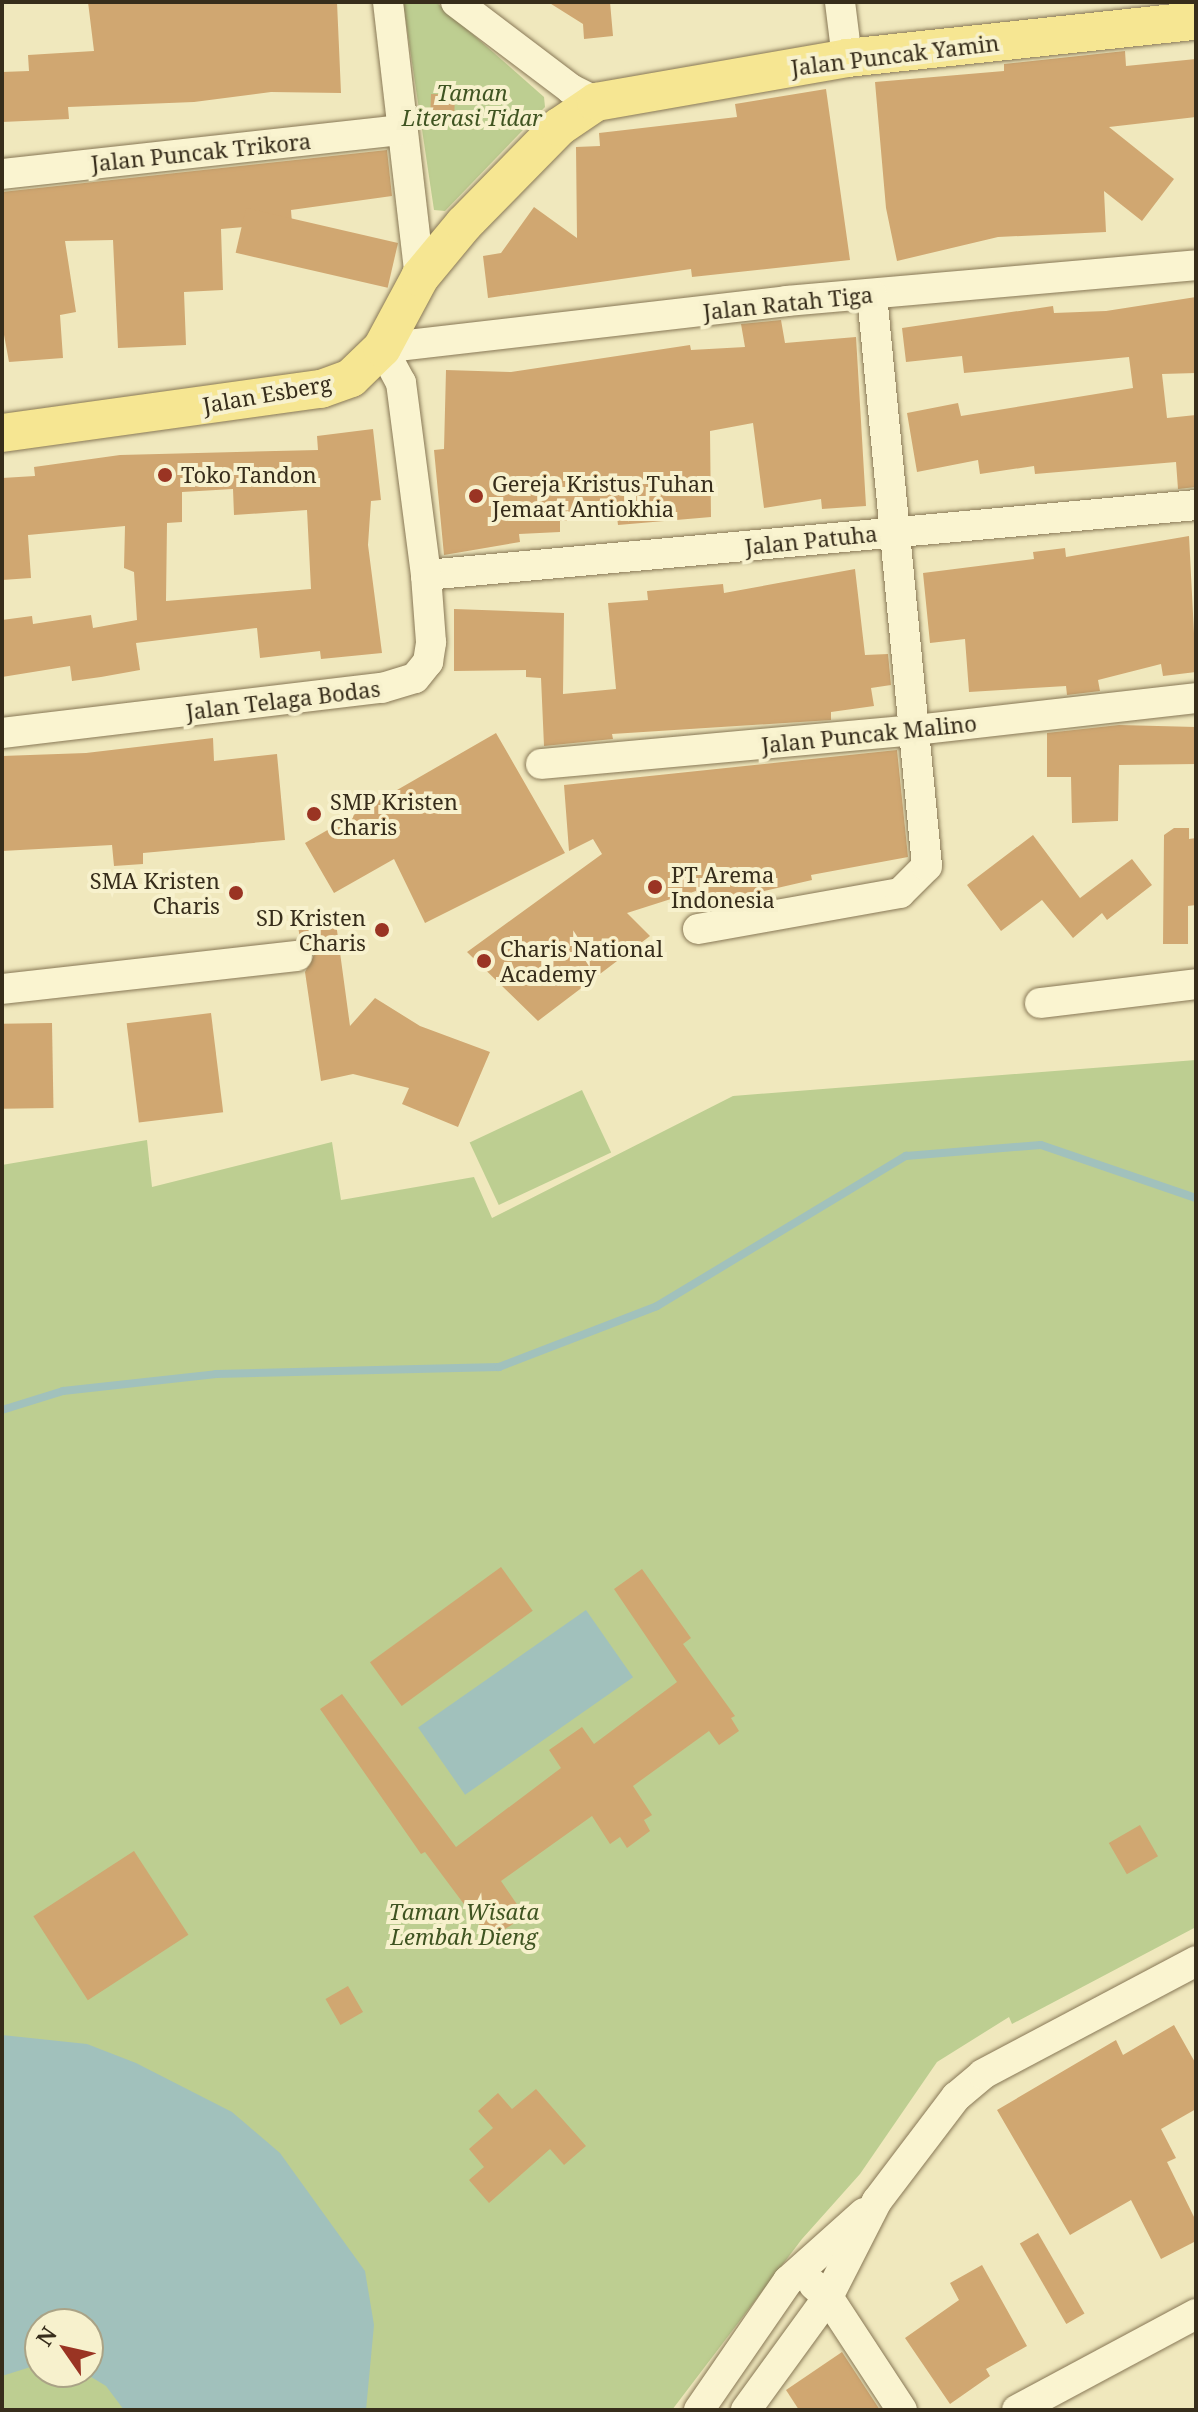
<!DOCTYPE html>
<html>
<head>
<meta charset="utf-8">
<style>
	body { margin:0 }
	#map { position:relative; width:1198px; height:2412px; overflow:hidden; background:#f0e8bd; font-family:"Noto Serif",serif }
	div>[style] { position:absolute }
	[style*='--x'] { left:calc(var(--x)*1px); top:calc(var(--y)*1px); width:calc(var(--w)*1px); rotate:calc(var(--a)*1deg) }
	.green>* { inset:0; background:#bdce91; transform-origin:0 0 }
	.water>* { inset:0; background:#a1c1bc; transform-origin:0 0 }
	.stream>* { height:8px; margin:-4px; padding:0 4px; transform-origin:4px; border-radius:4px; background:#a1c1bc }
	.building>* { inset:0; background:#d0a771; transform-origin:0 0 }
	.roads { filter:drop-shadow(0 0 2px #887856) drop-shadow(0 0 2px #887856) }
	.minor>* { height:30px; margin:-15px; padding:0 15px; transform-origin:15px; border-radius:15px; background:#faf4d0 }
	.major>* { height:38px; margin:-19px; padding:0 19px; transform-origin:19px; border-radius:19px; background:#f6e692 }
	.dots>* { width:22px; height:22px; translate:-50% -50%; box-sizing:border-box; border:4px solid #f7f1cd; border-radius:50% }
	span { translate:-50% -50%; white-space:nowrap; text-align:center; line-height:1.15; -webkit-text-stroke:8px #f7f1cd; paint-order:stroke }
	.street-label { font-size:22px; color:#372d1b }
	.park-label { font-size:22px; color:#3f5421; font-style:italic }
	.poi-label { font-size:22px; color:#372d1b }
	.left { translate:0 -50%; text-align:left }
	.right { translate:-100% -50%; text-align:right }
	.frame { position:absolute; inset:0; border:4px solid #372d1b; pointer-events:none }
	.north { position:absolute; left:24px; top:2308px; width:80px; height:80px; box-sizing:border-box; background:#f7f1cd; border:2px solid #aaa386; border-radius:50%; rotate:304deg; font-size:22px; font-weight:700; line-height:32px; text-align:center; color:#372d1b }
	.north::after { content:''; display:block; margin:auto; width:28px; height:36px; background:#9a3423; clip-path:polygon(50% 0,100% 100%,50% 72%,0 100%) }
</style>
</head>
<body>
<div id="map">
	<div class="green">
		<div style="clip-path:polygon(403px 2px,436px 2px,544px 97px,545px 107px,445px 211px,434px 210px)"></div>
		<div style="clip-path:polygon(evenodd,1196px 1060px,1196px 1927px,1012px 2024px,1009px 2017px,937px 2062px,860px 2174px,802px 2239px,672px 2410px,2px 2410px,2px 1165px,147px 1140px,152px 1187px,332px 1142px,341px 1200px,474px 1177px,492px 1218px,733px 1096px,1196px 1060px,40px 2324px,88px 2324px,88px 2372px,40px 2372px,40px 2324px)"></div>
		<div style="left:582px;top:1090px;width:69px;height:124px;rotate:65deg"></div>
	</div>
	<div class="water">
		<div style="left:586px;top:1610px;width:82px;height:205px;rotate:55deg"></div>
		<div style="clip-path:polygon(2px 2035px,87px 2044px,136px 2063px,232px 2112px,280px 2153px,365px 2271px,374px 2325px,366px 2410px,124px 2410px,106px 2386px,83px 2372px,88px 2372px,88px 2324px,40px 2324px,40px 2364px,2px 2376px)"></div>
	</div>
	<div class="stream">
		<div style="--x:2;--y:1410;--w:64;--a:-17.3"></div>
		<div style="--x:63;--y:1391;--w:154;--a:-6.3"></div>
		<div style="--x:216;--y:1374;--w:283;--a:-1.4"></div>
		<div style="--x:499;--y:1367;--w:169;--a:-21.1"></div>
		<div style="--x:657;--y:1306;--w:291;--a:-31.1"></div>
		<div style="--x:906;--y:1156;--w:135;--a:-4.7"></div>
		<div style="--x:1041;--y:1145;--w:164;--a:18.9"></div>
	</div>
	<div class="building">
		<div style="clip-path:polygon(88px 2px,337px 2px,341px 93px,271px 92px,194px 102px,68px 107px,69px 119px,2px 122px,2px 72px,29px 71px,28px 55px,94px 51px)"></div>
		<div style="clip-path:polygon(548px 2px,610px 2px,613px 36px,584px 39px,583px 24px)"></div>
		<div style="clip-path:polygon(1125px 51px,1126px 66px,1196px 59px,1196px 117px,1109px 127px,1174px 179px,1142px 221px,1104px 191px,1106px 232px,998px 237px,897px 261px,886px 208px,875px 82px,1004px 71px,1004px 64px)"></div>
		<div style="clip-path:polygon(826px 89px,850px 260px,692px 277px,691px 269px,488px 298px,483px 256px,501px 253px,534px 207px,577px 238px,576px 147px,600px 146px,599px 133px,737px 117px,735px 104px)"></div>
		<div style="left:431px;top:94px;width:24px;height:21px;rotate:2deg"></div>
		<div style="clip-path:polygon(387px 150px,392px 196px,291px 210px,292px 223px,221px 229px,223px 290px,184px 292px,186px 345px,118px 348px,113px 240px,65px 241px,76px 312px,60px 315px,63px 358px,9px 362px,2px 324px,2px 192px)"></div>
		<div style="left:398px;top:243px;width:46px;height:156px;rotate:103deg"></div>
		<div style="clip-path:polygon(1196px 297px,1196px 373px,1162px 374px,1167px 418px,1196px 415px,1196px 487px,1178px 489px,1176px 462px,1035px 474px,1034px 466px,980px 474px,978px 460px,917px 472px,907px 413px,958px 403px,961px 416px,1133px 388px,1129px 357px,964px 373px,962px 356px,906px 362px,902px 328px,1053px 306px,1054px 313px,1106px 311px)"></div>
		<div style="clip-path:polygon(781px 320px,785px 343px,856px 337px,866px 506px,822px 509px,821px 499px,764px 508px,753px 423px,710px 431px,711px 517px,618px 525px,617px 517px,560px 521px,560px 532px,519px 534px,520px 542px,444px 555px,434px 450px,444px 449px,446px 370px,511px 372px,690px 345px,691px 350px,745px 347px,741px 324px)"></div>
		<div style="clip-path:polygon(evenodd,373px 429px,381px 500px,371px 501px,368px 545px,382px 653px,321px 659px,320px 651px,260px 658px,257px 628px,136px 643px,140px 670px,101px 677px,72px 681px,70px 666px,2px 677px,2px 620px,32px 616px,33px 624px,91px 615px,93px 628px,137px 620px,134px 572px,124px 568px,125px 526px,28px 535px,31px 578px,2px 580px,2px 478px,35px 476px,34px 467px,120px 455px,318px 450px,317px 436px,373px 429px,233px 489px,234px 515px,307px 510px,311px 589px,166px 601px,167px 523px,182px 522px,182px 492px,233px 489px)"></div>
		<div style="clip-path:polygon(1189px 536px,1196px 672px,1163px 676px,1161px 664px,1098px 680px,1100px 691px,1067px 695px,1066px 686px,969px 692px,965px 639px,930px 643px,923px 573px,1034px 559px,1033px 552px,1065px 548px,1066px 557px)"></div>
		<div style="clip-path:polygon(855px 569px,865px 655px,888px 654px,891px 685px,871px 688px,874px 706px,831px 712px,831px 720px,612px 734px,613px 739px,544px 746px,541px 678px,526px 677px,526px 670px,454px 671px,454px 609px,564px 613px,563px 694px,616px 689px,608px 603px,648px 600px,647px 591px,723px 584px,724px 593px)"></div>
		<div style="clip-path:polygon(1119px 725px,1196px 727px,1196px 764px,1119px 765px,1118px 821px,1072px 823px,1071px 777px,1047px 777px,1047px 733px)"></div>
		<div style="clip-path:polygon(496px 733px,565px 853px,425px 923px,394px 859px,334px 893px,305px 843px)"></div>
		<div style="clip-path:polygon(213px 738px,214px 761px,277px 754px,285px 840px,143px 853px,143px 864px,114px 866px,112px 845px,2px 851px,2px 756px,86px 753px)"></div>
		<div style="clip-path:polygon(897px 750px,908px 857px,811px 875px,812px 880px,733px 898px,732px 894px,698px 903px,696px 891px,627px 913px,650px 936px,538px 1021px,467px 952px,602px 854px,593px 839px,569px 851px,564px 785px)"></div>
		<div style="clip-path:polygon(1174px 828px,1189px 828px,1189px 839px,1196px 838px,1196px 905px,1188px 906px,1188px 944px,1163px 944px,1164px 835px)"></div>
		<div style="clip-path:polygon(1033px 835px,1080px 898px,1132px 859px,1152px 885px,1107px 920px,1102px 913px,1073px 938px,1042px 900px,1001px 931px,967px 885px)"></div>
		<div style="clip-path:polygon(336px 923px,350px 1026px,375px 998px,420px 1026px,490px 1052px,458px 1127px,402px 1104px,409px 1088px,353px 1074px,321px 1081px,305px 972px,315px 953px,300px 939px,298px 926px)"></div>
		<div style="left:211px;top:1013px;width:100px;height:85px;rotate:83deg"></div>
		<div style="left:52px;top:1023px;width:85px;height:50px;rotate:89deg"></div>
		<div style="left:501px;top:1567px;width:54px;height:162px;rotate:54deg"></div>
		<div style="clip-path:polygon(642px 1569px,691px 1638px,683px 1644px,735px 1716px,731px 1718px,739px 1731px,719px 1745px,709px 1731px,633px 1786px,652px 1815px,644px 1820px,650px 1831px,627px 1848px,620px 1837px,610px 1844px,592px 1816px,501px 1881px,525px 1916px,490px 1939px,425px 1852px,421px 1854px,320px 1709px,342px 1694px,456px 1847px,561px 1768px,549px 1750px,582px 1727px,594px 1744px,677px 1682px,614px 1589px)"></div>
		<div style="left:1140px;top:1825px;width:36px;height:36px;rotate:60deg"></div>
		<div style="left:134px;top:1851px;width:100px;height:120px;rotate:57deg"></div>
		<div style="left:348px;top:1986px;width:30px;height:26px;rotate:60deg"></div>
		<div style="clip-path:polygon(1174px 2025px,1196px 2064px,1196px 2109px,1161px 2129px,1176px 2158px,1167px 2162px,1196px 2221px,1196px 2241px,1161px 2259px,1131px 2200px,1070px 2235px,997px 2110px,1116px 2040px,1123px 2055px)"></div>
		<div style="clip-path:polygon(536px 2089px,586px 2146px,564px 2165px,550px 2149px,489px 2203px,469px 2180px,484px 2167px,469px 2149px,493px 2128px,478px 2111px,498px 2093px,512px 2109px)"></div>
		<div style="left:1038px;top:2233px;width:93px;height:21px;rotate:60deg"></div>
		<div style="clip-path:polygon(982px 2265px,1027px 2346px,986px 2369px,990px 2376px,950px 2404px,905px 2338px,959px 2300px,950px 2283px)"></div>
		<div style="clip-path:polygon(842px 2352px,880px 2410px,799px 2410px,786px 2390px)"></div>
	</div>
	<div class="roads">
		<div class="minor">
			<div style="--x:388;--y:2;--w:277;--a:83.4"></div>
			<div style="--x:456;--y:2;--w:144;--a:37.1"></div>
			<div style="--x:571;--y:89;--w:28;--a:27"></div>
			<div style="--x:840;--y:2;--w:56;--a:82.9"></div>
			<div style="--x:2;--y:174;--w:401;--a:-6.3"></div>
			<div style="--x:426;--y:575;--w:773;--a:-5.19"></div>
			<div style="--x:2;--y:733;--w:383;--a:-6.8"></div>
			<div style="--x:382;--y:688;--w:34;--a:-17"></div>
			<div style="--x:415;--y:678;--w:21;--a:-51"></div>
			<div style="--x:428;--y:662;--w:20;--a:-81"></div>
			<div style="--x:431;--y:642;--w:67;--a:-94.3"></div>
			<div style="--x:426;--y:575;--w:194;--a:-97.4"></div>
			<div style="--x:401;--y:383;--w:40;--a:-118"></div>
			<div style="--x:382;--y:348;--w:408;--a:-6.6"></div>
			<div style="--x:787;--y:301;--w:411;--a:-5"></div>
			<div style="--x:541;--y:764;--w:377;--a:-5.2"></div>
			<div style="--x:916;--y:730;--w:282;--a:-6.5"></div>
			<div style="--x:698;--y:929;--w:205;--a:-10.1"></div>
			<div style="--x:900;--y:893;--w:38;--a:-45"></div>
			<div style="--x:927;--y:866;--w:574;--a:-95.5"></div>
			<div style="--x:2;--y:989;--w:297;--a:-6.4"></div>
			<div style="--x:1040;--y:1003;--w:157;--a:-6.9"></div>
			<div style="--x:814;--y:2285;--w:18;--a:41"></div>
			<div style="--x:828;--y:2297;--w:135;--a:56.8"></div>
			<div style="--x:699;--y:2410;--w:157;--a:-55.4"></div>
			<div style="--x:788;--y:2281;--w:102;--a:-41.8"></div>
			<div style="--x:746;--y:2410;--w:140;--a:-54"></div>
			<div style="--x:828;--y:2297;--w:108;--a:-63"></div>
			<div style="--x:877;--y:2201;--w:131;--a:-52.8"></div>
			<div style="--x:956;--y:2097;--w:35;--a:-40"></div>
			<div style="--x:983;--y:2074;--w:241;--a:-27.9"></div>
			<div style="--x:1017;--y:2410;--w:203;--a:-28.2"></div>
		</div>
		<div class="major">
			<div style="--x:2;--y:433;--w:322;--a:-7.9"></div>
			<div style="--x:321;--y:389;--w:32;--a:-20"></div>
			<div style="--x:351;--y:378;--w:43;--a:-44.1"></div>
			<div style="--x:382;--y:348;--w:81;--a:-61.8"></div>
			<div style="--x:420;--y:277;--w:69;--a:-50.3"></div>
			<div style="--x:464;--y:224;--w:136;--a:-45.6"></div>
			<div style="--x:559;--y:127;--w:45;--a:-34"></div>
			<div style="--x:596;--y:102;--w:255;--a:-9.9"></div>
			<div style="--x:847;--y:58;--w:351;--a:-6.1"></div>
		</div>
	</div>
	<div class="dots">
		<div style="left:165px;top:475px;background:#9a3423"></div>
		<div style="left:476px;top:496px;background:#9a3423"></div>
		<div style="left:314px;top:814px;background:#9a3423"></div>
		<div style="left:655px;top:887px;background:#9a3423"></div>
		<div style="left:236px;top:893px;background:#9a3423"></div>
		<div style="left:382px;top:930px;background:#9a3423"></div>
		<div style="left:484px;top:961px;background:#9a3423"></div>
	</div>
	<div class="street-label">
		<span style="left:895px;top:55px;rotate:-7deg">Jalan Puncak Yamin</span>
		<span style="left:201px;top:152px;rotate:-6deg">Jalan Puncak Trikora</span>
		<span style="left:788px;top:303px;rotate:-6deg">Jalan Ratah Tiga</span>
		<span style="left:267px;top:394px;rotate:-10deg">Jalan Esberg</span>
		<span style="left:811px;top:540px;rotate:-6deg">Jalan Patuha</span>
		<span style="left:283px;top:700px;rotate:-7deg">Jalan Telaga Bodas</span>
		<span style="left:869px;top:734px;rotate:-6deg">Jalan Puncak Malino</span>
	</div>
	<div class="park-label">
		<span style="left:472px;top:105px">Taman<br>Literasi Tidar</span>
		<span style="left:464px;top:1924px">Taman Wisata<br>Lembah Dieng</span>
	</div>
	<div class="poi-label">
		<span class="left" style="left:181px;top:475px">Toko Tandon</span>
		<span class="left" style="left:492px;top:496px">Gereja Kristus Tuhan<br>Jemaat Antiokhia</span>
		<span class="left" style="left:330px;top:814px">SMP Kristen<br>Charis</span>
		<span class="left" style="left:671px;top:887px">PT Arema<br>Indonesia</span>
		<span class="right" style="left:220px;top:893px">SMA Kristen<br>Charis</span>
		<span class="right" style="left:366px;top:930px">SD Kristen<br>Charis</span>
		<span class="left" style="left:500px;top:961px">Charis National<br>Academy</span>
	</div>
	<div class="frame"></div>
	<div class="north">N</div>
</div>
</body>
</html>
